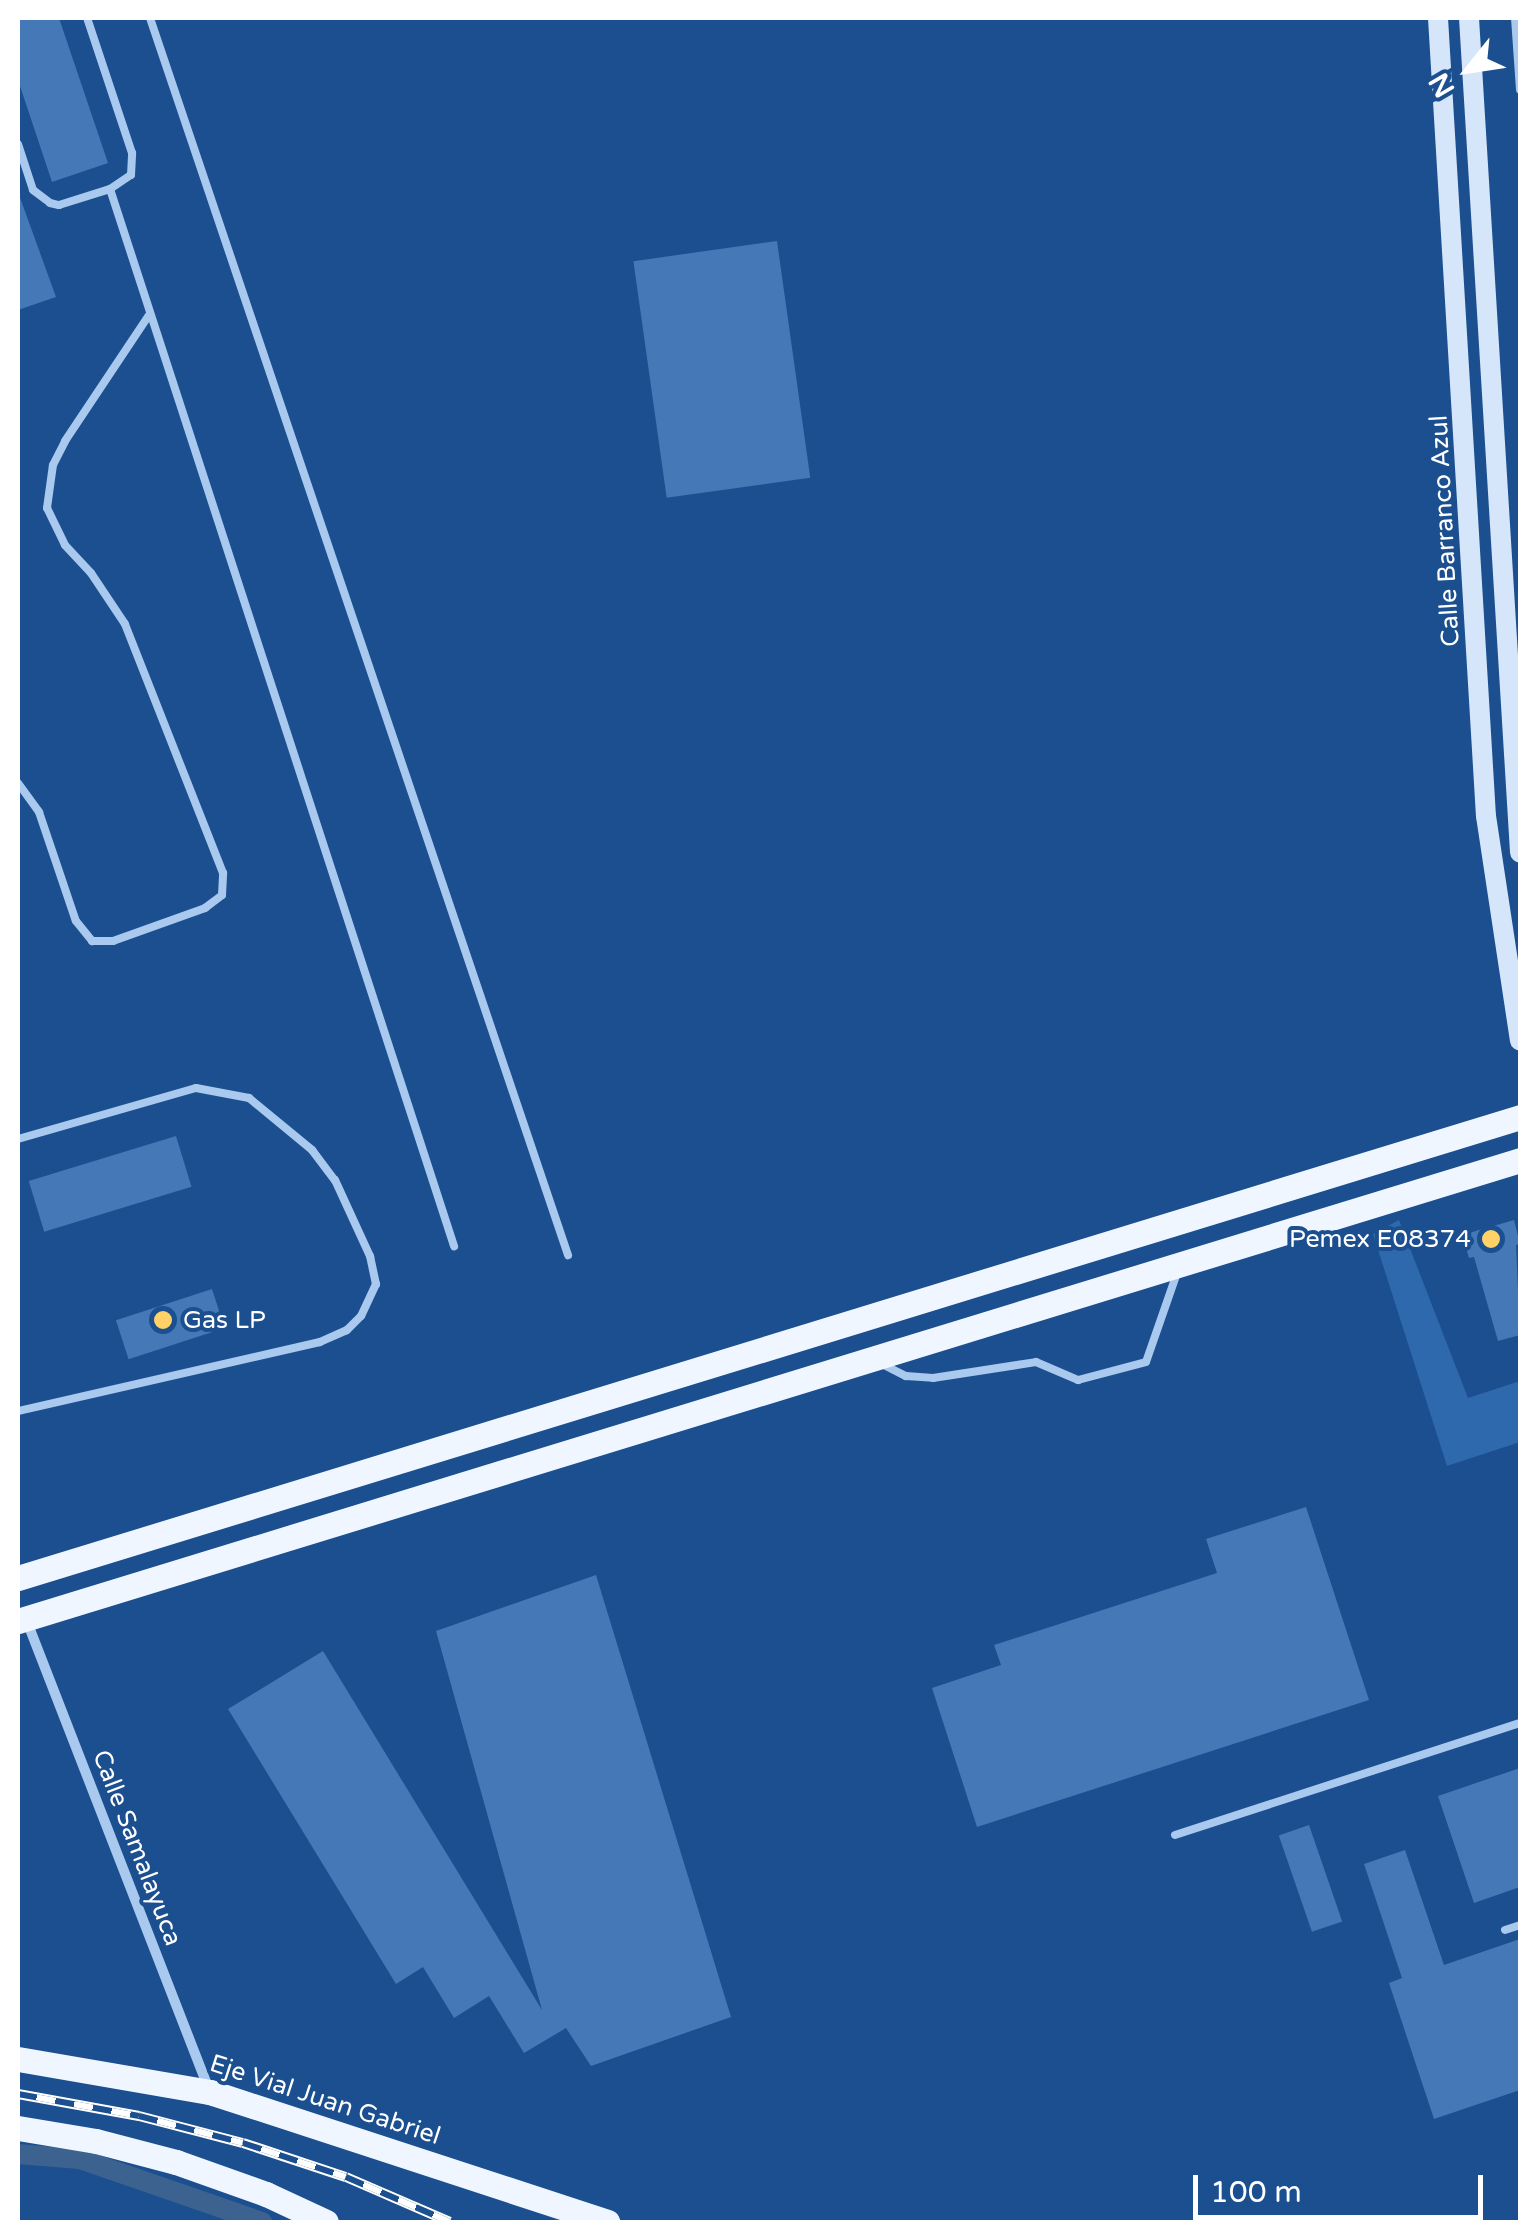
<!DOCTYPE html>
<html>
<head>
<meta charset="utf-8">
<style>
	body { margin:0 }
	#map { position:relative; width:1538px; height:2240px; overflow:hidden; background:#1b4f8f; font-family:"Varela Round",sans-serif }
	div>[style] { position:absolute }
	[style*='--x'] { left:calc(var(--x)*1px); top:calc(var(--y)*1px); width:calc(var(--w)*1px); rotate:calc(var(--a)*1deg) }
	.green>* { inset:0; background:#2e69ad }
	.canal>* { height:20px; margin:-10px; padding:0 10px; transform-origin:10px; border-radius:10px; background:#3c6290 }
	.building>* { inset:0; background:#4478b7; transform-origin:0 0 }
	.service>* { height:8px; margin:-4px; padding:0 4px; transform-origin:4px; border-radius:4px; background:#a9c9ee }
	.minor>* { height:10px; margin:-5px; padding:0 5px; transform-origin:5px; border-radius:5px; background:#a9c9ee }
	.secondary>* { height:20px; margin:-10px; padding:0 10px; transform-origin:10px; border-radius:10px; background:#d6e6fa }
	.primary>* { height:25px; margin:-12.5px; padding:0 12.5px; transform-origin:12.5px; border-radius:12.5px; background:#f0f6ff }
	.rail>* { height:10px; margin-top:-5px; transform-origin:0; background:repeating-linear-gradient(90deg,#1b4f8f 0 19px,#fff 0 38px); box-sizing:border-box; border-block:2px solid #fff }
	.dots>* { width:28px; height:28px; translate:-50% -50%; box-sizing:border-box; border:5px solid #1b4f8f; border-radius:50% }
	span { translate:-50% -50%; white-space:nowrap; text-align:center; line-height:1.15; -webkit-text-stroke:8px #1b4f8f; paint-order:stroke }
	.street-label { font-size:25px; color:#fff }
	.poi-label { font-size:25px; color:#fff }
	.right { translate:-100% -50%; text-align:right }
	.left { translate:0 -50%; text-align:left }
	.frame { position:absolute; inset:0; border:20px solid #fff; pointer-events:none }
	.north { position:absolute; left:1418px; top:20px; width:100px; height:100px; -webkit-text-stroke:8px #1b4f8f; paint-order:stroke; rotate:240deg; font-size:28px; font-weight:700; line-height:40px; text-align:center; color:#fff }
	.north::after { content:''; display:block; margin:auto; width:35px; height:45px; background:#fff; clip-path:polygon(50% 0,100% 100%,50% 72%,0 100%) }
	.scale { position:absolute; left:1193px; top:2175px; width:290px; height:45px; box-sizing:border-box; border:5px solid #fff; border-top:0; padding-left:12px; font-size:30px; line-height:35px; white-space:nowrap; color:#fff; -webkit-text-stroke:8px #1b4f8f; paint-order:stroke }
</style>
</head>
<body>
<div id="map">
	<div class="green">
		<div style="clip-path:polygon(1399px 1220px,1468px 1398px,1520px 1381px,1520px 1442px,1447px 1466px,1373px 1234px)"></div>
	</div>
	<div class="canal">
		<div style="--x:18;--y:2154;--w:62;--a:4.6"></div>
		<div style="--x:80;--y:2159;--w:193;--a:19.1"></div>
	</div>
	<div class="building">
		<div style="clip-path:polygon(18px 18px,59px 18px,108px 163px,52px 182px,18px 80px)"></div>
		<div style="clip-path:polygon(18px 192px,56px 297px,18px 310px)"></div>
		<div style="left:777px;top:241px;width:239px;height:145px;rotate:82deg"></div>
		<div style="left:176px;top:1136px;width:53px;height:154px;rotate:73deg"></div>
		<div style="clip-path:polygon(1514px 1220px,1520px 1244px,1516px 1245px,1520px 1335px,1498px 1341px,1474px 1257px,1469px 1258px,1462px 1235px)"></div>
		<div style="left:212px;top:1289px;width:41px;height:101px;rotate:72deg"></div>
		<div style="clip-path:polygon(1306px 1507px,1369px 1700px,977px 1827px,932px 1688px,1001px 1665px,994px 1645px,1217px 1573px,1206px 1539px)"></div>
		<div style="clip-path:polygon(596px 1575px,731px 2017px,591px 2066px,566px 2028px,524px 2053px,489px 1996px,454px 2018px,423px 1967px,396px 1984px,228px 1709px,323px 1651px,542px 2010px,436px 1631px)"></div>
		<div style="clip-path:polygon(1520px 1768px,1520px 1887px,1474px 1903px,1438px 1796px)"></div>
		<div style="left:1309px;top:1825px;width:102px;height:32px;rotate:71deg"></div>
		<div style="clip-path:polygon(1405px 1850px,1444px 1965px,1520px 1939px,1520px 2090px,1434px 2119px,1389px 1983px,1402px 1978px,1364px 1864px)"></div>
	</div>
	<div class="service">
		<div style="--x:150;--y:18;--w:1306;--a:71.33"></div>
		<div style="--x:1515;--y:18;--w:72;--a:86"></div>
		<div style="--x:18;--y:144;--w:48;--a:71.9"></div>
		<div style="--x:33;--y:190;--w:21;--a:37"></div>
		<div style="--x:50;--y:203;--w:9;--a:13"></div>
		<div style="--x:59;--y:205;--w:53;--a:-17.4"></div>
		<div style="--x:110;--y:189;--w:25;--a:-34"></div>
		<div style="--x:131;--y:175;--w:22;--a:-87"></div>
		<div style="--x:132;--y:153;--w:142;--a:-108.4"></div>
		<div style="--x:110;--y:189;--w:1112;--a:71.97"></div>
		<div style="--x:18;--y:783;--w:36;--a:54"></div>
		<div style="--x:39;--y:812;--w:115;--a:71.3"></div>
		<div style="--x:76;--y:921;--w:26;--a:51"></div>
		<div style="--x:92;--y:941;--w:21;--a:0"></div>
		<div style="--x:113;--y:941;--w:98;--a:-19.7"></div>
		<div style="--x:205;--y:908;--w:21;--a:-37"></div>
		<div style="--x:222;--y:895;--w:22;--a:-87"></div>
		<div style="--x:223;--y:873;--w:268;--a:-111.5"></div>
		<div style="--x:125;--y:624;--w:61;--a:-123.7"></div>
		<div style="--x:91;--y:573;--w:38;--a:-133"></div>
		<div style="--x:65;--y:545;--w:41;--a:-115.9"></div>
		<div style="--x:47;--y:508;--w:43;--a:-82.1"></div>
		<div style="--x:53;--y:465;--w:27;--a:-63"></div>
		<div style="--x:65;--y:441;--w:151;--a:-56.3"></div>
		<div style="--x:18;--y:1139;--w:185;--a:-16"></div>
		<div style="--x:196;--y:1088;--w:54;--a:10.7"></div>
		<div style="--x:249;--y:1098;--w:82;--a:39.5"></div>
		<div style="--x:312;--y:1150;--w:38;--a:53"></div>
		<div style="--x:335;--y:1180;--w:84;--a:65.3"></div>
		<div style="--x:370;--y:1256;--w:29;--a:78"></div>
		<div style="--x:376;--y:1284;--w:35;--a:115"></div>
		<div style="--x:361;--y:1316;--w:20;--a:135"></div>
		<div style="--x:347;--y:1330;--w:30;--a:156"></div>
		<div style="--x:320;--y:1342;--w:310;--a:167.1"></div>
		<div style="--x:880;--y:1363;--w:29;--a:27"></div>
		<div style="--x:906;--y:1376;--w:27;--a:4"></div>
		<div style="--x:933;--y:1378;--w:104;--a:-8.8"></div>
		<div style="--x:1036;--y:1362;--w:46;--a:23.2"></div>
		<div style="--x:1078;--y:1380;--w:70;--a:-14.8"></div>
		<div style="--x:1146;--y:1362;--w:94;--a:-70.8"></div>
		<div style="--x:1175;--y:1835;--w:363;--a:-18"></div>
		<div style="--x:1505;--y:1930;--w:16;--a:-18"></div>
	</div>
	<div class="minor">
		<div style="--x:26;--y:1619;--w:502;--a:68.75"></div>
	</div>
	<div class="secondary">
		<div style="--x:1438;--y:18;--w:799;--a:86.56"></div>
		<div style="--x:1486;--y:816;--w:227;--a:81.4"></div>
		<div style="--x:1469;--y:18;--w:836;--a:86.5"></div>
	</div>
	<div class="primary">
		<div style="--x:18;--y:1578;--w:1571;--a:-17.06"></div>
		<div style="--x:18;--y:1621;--w:1571;--a:-17.06"></div>
		<div style="--x:18;--y:2059;--w:195;--a:9.8"></div>
		<div style="--x:210;--y:2092;--w:418;--a:18.1"></div>
		<div style="--x:18;--y:2128;--w:79;--a:9.5"></div>
		<div style="--x:96;--y:2141;--w:83;--a:14.7"></div>
		<div style="--x:176;--y:2162;--w:96;--a:19.6"></div>
		<div style="--x:266;--y:2194;--w:66;--a:25"></div>
	</div>
	<div class="rail">
		<div style="--x:18;--y:2094;--w:123;--a:10.3"></div>
		<div style="--x:139;--y:2116;--w:107;--a:14.6"></div>
		<div style="--x:243;--y:2143;--w:108;--a:18.3"></div>
		<div style="--x:346;--y:2177;--w:113;--a:23.4"></div>
	</div>
	<div class="dots">
		<div style="left:1491px;top:1239px;background:#ffd166"></div>
		<div style="left:163px;top:1320px;background:#ffd166"></div>
	</div>
	<div class="street-label">
		<span style="left:1445px;top:531px;rotate:-93deg">Calle Barranco Azul</span>
		<span style="left:137px;top:1848px;rotate:69deg">Calle Samalayuca</span>
		<span style="left:325px;top:2100px;rotate:18deg">Eje Vial Juan Gabriel</span>
	</div>
	<div class="poi-label">
		<span class="right" style="left:1471px;top:1239px">Pemex E08374</span>
		<span class="left" style="left:183px;top:1320px">Gas LP</span>
	</div>
	<div class="frame"></div>
	<div class="north">N</div>
	<div class="scale">100 m</div>
</div>
</body>
</html>
